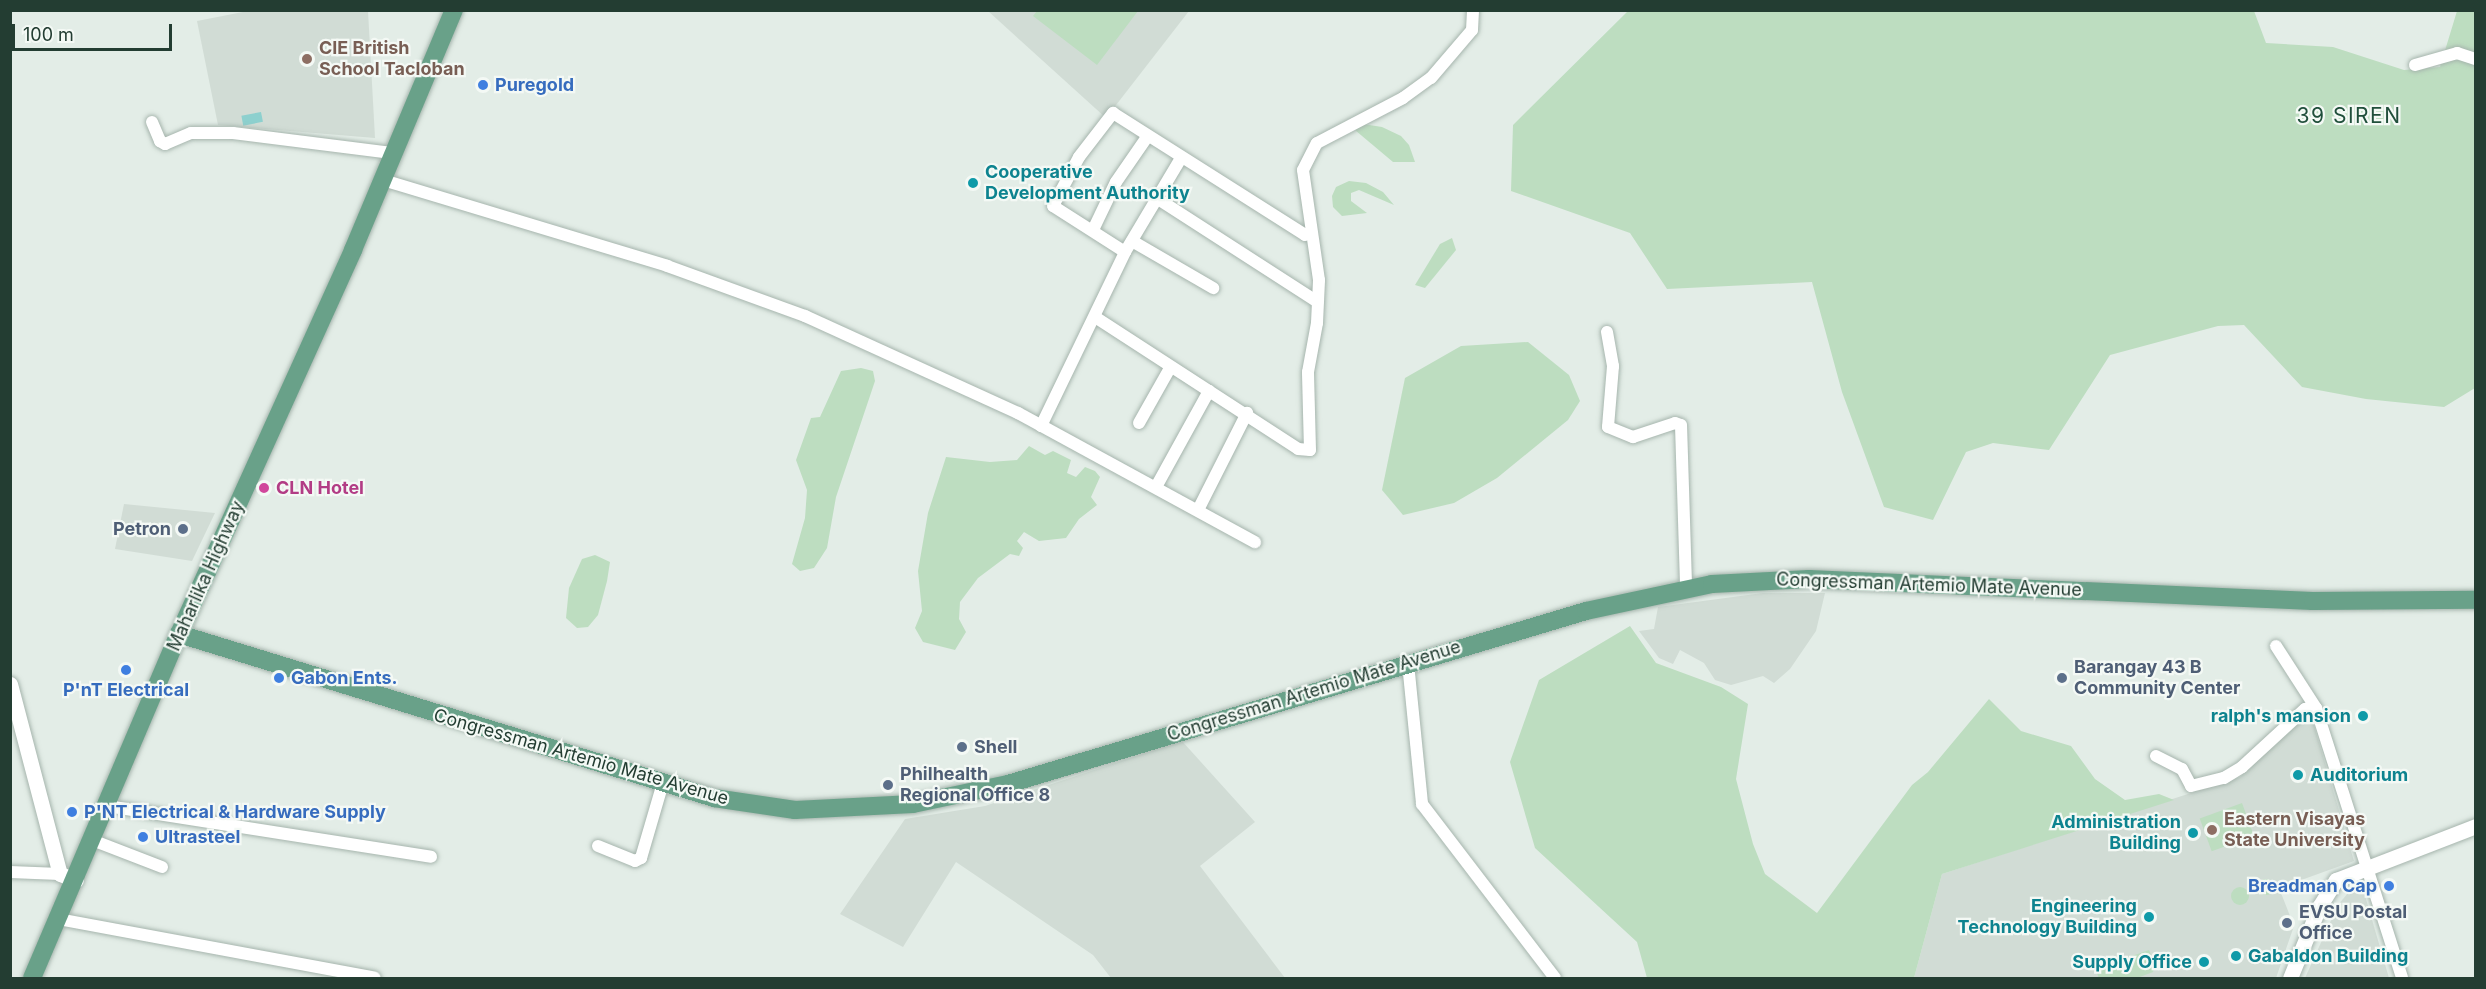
<!DOCTYPE html>
<html>
<head>
<meta charset="utf-8">
<style>
	body { margin:0 }
	#map { position:relative; width:2486px; height:989px; overflow:hidden; background:#e3ede7; font-family:Inter,sans-serif }
	div>[style] { position:absolute }
	[style*='--x'] { left:calc(var(--x)*1px); top:calc(var(--y)*1px); width:calc(var(--w)*1px); rotate:calc(var(--a)*1deg) }
	.built>* { inset:0; background:#d1dcd5 }
	.green>* { inset:0; background:#bdddc0; transform-origin:0 0 }
	.round { border-radius:50% }
	.water>* { inset:0; background:#8dd0ce; transform-origin:0 0 }
	.roads { filter:drop-shadow(0 0 2px #a6b5ad) drop-shadow(0 0 2px #a6b5ad) }
	.minor>* { height:12px; margin:-6px; padding:0 6px; transform-origin:6px; border-radius:6px; background:#fff }
	.tertiary>* { height:15px; margin:-7.5px; padding:0 7.5px; transform-origin:7.5px; border-radius:7.5px; background:#fff }
	.primary>* { height:18px; margin:-9px; padding:0 9px; transform-origin:9px; border-radius:9px; background:#69a189 }
	.dots>* { width:16px; height:16px; translate:-50% -50%; box-sizing:border-box; border:3px solid #f4f9f5; border-radius:50% }
	span { translate:-50% -50%; white-space:nowrap; text-align:center; line-height:1.15; -webkit-text-stroke:4.5px #f4f9f5; paint-order:stroke }
	.education-label { font-size:18px; color:#785e54; font-weight:700 }
	.left { translate:0 -50%; text-align:left }
	.shop-label { font-size:18px; color:#366cbe; font-weight:700 }
	.right { translate:-100% -50%; text-align:right }
	.culture-label { font-size:18px; color:#0d838f; font-weight:700 }
	.hotel-label { font-size:18px; color:#b23c85; font-weight:700 }
	.service-label { font-size:18px; color:#4e5e75; font-weight:700 }
	.street-label { font-size:18px; color:#233d32 }
	.quarter-label { font-size:21px; color:#204f3b; letter-spacing:1.5px }
	.frame { position:absolute; inset:0; border:12px solid #233d32; pointer-events:none }
	.scale { position:absolute; left:12px; top:24px; width:160px; height:27px; box-sizing:border-box; border:3px solid #233d32; border-top:0; padding-left:8px; font-size:18px; line-height:21px; white-space:nowrap; color:#233d32; -webkit-text-stroke:4px #f4f9f5; paint-order:stroke }
</style>
</head>
<body>
<div id="map">
	<div class="built">
		<div style="clip-path:polygon(248px 11px,368px 11px,375px 138px,218px 125px,197px 21px)"></div>
		<div style="clip-path:polygon(988px 11px,1189px 11px,1106px 118px)"></div>
		<div style="clip-path:polygon(124px 504px,215px 513px,192px 561px,115px 549px)"></div>
		<div style="clip-path:polygon(1763px 593px,1825px 593px,1816px 631px,1790px 669px,1774px 683px,1763px 676px,1731px 685px,1715px 680px,1704px 663px,1680px 650px,1673px 664px,1659px 658px,1639px 631px,1654px 629px,1658px 607px)"></div>
		<div style="clip-path:polygon(2306px 717px,2312px 719px,2354px 861px,2279px 888px,2294px 926px,2276px 978px,1914px 978px,1942px 874px,2240px 777px)"></div>
		<div style="clip-path:polygon(1182px 741px,1255px 822px,1200px 866px,1285px 978px,1111px 978px,1093px 955px,956px 862px,903px 947px,840px 914px,905px 819px,985px 806px)"></div>
		<div style="clip-path:polygon(2357px 882px,2361px 882px,2389px 978px,2305px 978px,2338px 905px)"></div>
	</div>
	<div class="green">
		<div style="clip-path:polygon(1037px 11px,1037px 10px,1138px 11px,1097px 65px,1033px 16px)"></div>
		<div style="clip-path:polygon(1628px 11px,2254px 11px,2266px 43px,2333px 47px,2404px 70px,2440px 67px,2457px 11px,2475px 11px,2475px 388px,2444px 407px,2366px 399px,2302px 387px,2244px 325px,2218px 326px,2110px 355px,2049px 450px,1993px 443px,1966px 452px,1933px 520px,1884px 507px,1842px 392px,1812px 282px,1667px 289px,1630px 233px,1511px 191px,1513px 125px)"></div>
		<div style="clip-path:polygon(1363px 124px,1382px 127px,1401px 136px,1409px 145px,1415px 162px,1393px 162px,1349px 125px)"></div>
		<div style="clip-path:polygon(1349px 181px,1366px 183px,1383px 192px,1394px 205px,1359px 190px,1351px 193px,1351px 201px,1367px 213px,1342px 216px,1333px 207px,1332px 196px,1336px 187px)"></div>
		<div style="clip-path:polygon(1452px 238px,1456px 250px,1425px 288px,1415px 285px,1440px 244px)"></div>
		<div style="clip-path:polygon(1528px 342px,1569px 375px,1580px 401px,1568px 420px,1497px 478px,1454px 503px,1403px 515px,1382px 490px,1405px 378px,1461px 346px)"></div>
		<div style="clip-path:polygon(861px 368px,873px 371px,875px 381px,836px 497px,827px 548px,814px 568px,800px 571px,792px 564px,805px 518px,807px 490px,796px 460px,811px 418px,820px 417px,841px 371px)"></div>
		<div style="clip-path:polygon(1029px 446px,1045px 455px,1053px 451px,1071px 460px,1067px 473px,1076px 477px,1085px 467px,1095px 471px,1100px 477px,1091px 497px,1097px 505px,1079px 519px,1066px 538px,1039px 541px,1024px 532px,1017px 541px,1023px 548px,1019px 556px,1010px 554px,978px 578px,960px 602px,959px 619px,966px 632px,955px 650px,923px 642px,915px 628px,922px 611px,918px 571px,928px 513px,946px 457px,990px 462px,1017px 460px)"></div>
		<div style="clip-path:polygon(595px 555px,610px 562px,607px 581px,598px 615px,588px 627px,577px 628px,566px 618px,569px 588px,582px 559px)"></div>
		<div style="clip-path:polygon(1630px 626px,1656px 663px,1721px 687px,1748px 704px,1736px 779px,1753px 844px,1765px 874px,1817px 913px,1912px 785px,1928px 772px,1989px 699px,2021px 731px,2071px 746px,2095px 779px,2125px 800px,2159px 794px,2174px 800px,1942px 874px,1914px 978px,1647px 978px,1637px 942px,1535px 848px,1510px 762px,1539px 680px)"></div>
		<div style="left:2242px;top:803px;width:35px;height:45px;rotate:70deg"></div>
		<div class="round" style="left:2258px;top:879px;width:16px;height:16px"></div>
		<div class="round" style="left:2231px;top:887px;width:18px;height:18px"></div>
		<div style="clip-path:polygon(2149px 950px,2155px 964px,2153px 972px,2137px 978px,2099px 978px,2095px 969px)"></div>
	</div>
	<div class="water">
		<div style="left:261px;top:112px;width:10px;height:20px;rotate:79deg"></div>
	</div>
	<div class="roads">
		<div class="minor">
			<div style="--x:2415;--y:65;--w:44;--a:-15.9"></div>
			<div style="--x:2457;--y:53;--w:20;--a:18"></div>
			<div style="--x:152;--y:122;--w:21;--a:67"></div>
			<div style="--x:160;--y:141;--w:6;--a:31"></div>
			<div style="--x:165;--y:144;--w:28;--a:-23"></div>
			<div style="--x:191;--y:133;--w:42;--a:0"></div>
			<div style="--x:233;--y:133;--w:160;--a:7.2"></div>
			<div style="--x:383;--y:180;--w:297;--a:16.8"></div>
			<div style="--x:667;--y:266;--w:147;--a:19.9"></div>
			<div style="--x:805;--y:316;--w:234;--a:24.5"></div>
			<div style="--x:1018;--y:413;--w:270;--a:28.6"></div>
			<div style="--x:1158;--y:199;--w:190;--a:32.8"></div>
			<div style="--x:1093;--y:230;--w:53;--a:-64.4"></div>
			<div style="--x:1116;--y:182;--w:55;--a:-55.4"></div>
			<div style="--x:1132;--y:241;--w:94;--a:30.1"></div>
			<div style="--x:1125;--y:252;--w:85;--a:-147.4"></div>
			<div style="--x:1053;--y:206;--w:55;--a:-62"></div>
			<div style="--x:1079;--y:157;--w:56;--a:-52.3"></div>
			<div style="--x:1113;--y:113;--w:227;--a:32.4"></div>
			<div style="--x:1305;--y:235;--w:7;--a:-27"></div>
			<div style="--x:1095;--y:317;--w:242;--a:33"></div>
			<div style="--x:1298;--y:449;--w:12;--a:5"></div>
			<div style="--x:1310;--y:450;--w:78;--a:-91.5"></div>
			<div style="--x:1308;--y:372;--w:50;--a:-79.6"></div>
			<div style="--x:1317;--y:323;--w:43;--a:-87.3"></div>
			<div style="--x:1319;--y:280;--w:111;--a:-98.3"></div>
			<div style="--x:1303;--y:170;--w:30;--a:-63"></div>
			<div style="--x:1317;--y:143;--w:97;--a:-27.6"></div>
			<div style="--x:1403;--y:98;--w:34;--a:-36"></div>
			<div style="--x:1431;--y:78;--w:63;--a:-49.5"></div>
			<div style="--x:1472;--y:30;--w:20;--a:-87"></div>
			<div style="--x:1607;--y:332;--w:35;--a:80"></div>
			<div style="--x:1613;--y:366;--w:61;--a:94.7"></div>
			<div style="--x:1608;--y:427;--w:27;--a:22"></div>
			<div style="--x:1633;--y:437;--w:44;--a:-18.4"></div>
			<div style="--x:1675;--y:423;--w:6;--a:18"></div>
			<div style="--x:1681;--y:425;--w:163;--a:88.2"></div>
			<div style="--x:1139;--y:423;--w:63;--a:-60.6"></div>
			<div style="--x:1041;--y:426;--w:193;--a:-64.2"></div>
			<div style="--x:1125;--y:252;--w:109;--a:-59.2"></div>
			<div style="--x:1156;--y:487;--w:110;--a:-61.1"></div>
			<div style="--x:1198;--y:510;--w:109;--a:-63.2"></div>
			<div style="--x:2276;--y:646;--w:74;--a:57.2"></div>
			<div style="--x:1408;--y:663;--w:142;--a:84.3"></div>
			<div style="--x:1422;--y:804;--w:219;--a:52.6"></div>
			<div style="--x:2156;--y:756;--w:29;--a:27"></div>
			<div style="--x:2182;--y:769;--w:19;--a:62"></div>
			<div style="--x:2191;--y:786;--w:34;--a:-14"></div>
			<div style="--x:2224;--y:778;--w:21;--a:-31"></div>
			<div style="--x:2242;--y:767;--w:86;--a:-42.6"></div>
			<div style="--x:2305;--y:709;--w:11;--a:-5"></div>
			<div style="--x:2316;--y:708;--w:283;--a:72.3"></div>
			<div style="--x:107;--y:806;--w:328;--a:8.9"></div>
			<div style="--x:92;--y:840;--w:75;--a:21.1"></div>
			<div style="--x:598;--y:846;--w:40;--a:22"></div>
			<div style="--x:635;--y:861;--w:7;--a:-27"></div>
			<div style="--x:641;--y:858;--w:78;--a:-73.7"></div>
			<div style="--x:10;--y:872;--w:50;--a:2.3"></div>
			<div style="--x:58;--y:919;--w:322;--a:10.5"></div>
		</div>
		<div class="tertiary">
			<div style="--x:10;--y:684;--w:196;--a:75.3"></div>
			<div style="--x:60;--y:874;--w:17;--a:21"></div>
			<div style="--x:2290;--y:978;--w:77;--a:-67.8"></div>
			<div style="--x:2319;--y:907;--w:32;--a:-58"></div>
			<div style="--x:2336;--y:880;--w:150;--a:-21.1"></div>
		</div>
		<div class="primary">
			<div style="--x:179;--y:634;--w:560;--a:17.04"></div>
			<div style="--x:714;--y:798;--w:82;--a:8.4"></div>
			<div style="--x:795;--y:810;--w:118;--a:-2.9"></div>
			<div style="--x:913;--y:804;--w:97;--a:-11.9"></div>
			<div style="--x:1008;--y:784;--w:603;--a:-16.66"></div>
			<div style="--x:1586;--y:611;--w:129;--a:-12.1"></div>
			<div style="--x:1712;--y:584;--w:97;--a:-3"></div>
			<div style="--x:1809;--y:579;--w:504;--a:2.5"></div>
			<div style="--x:2313;--y:601;--w:163;--a:-0.4"></div>
			<div style="--x:32;--y:978;--w:374;--a:-66.9"></div>
			<div style="--x:179;--y:634;--w:422;--a:-65.6"></div>
			<div style="--x:353;--y:250;--w:260;--a:-67.2"></div>
		</div>
	</div>
	<div class="dots">
		<div style="left:307px;top:59px;background:#8d6e63"></div>
		<div style="left:483px;top:85px;background:#3f7fe0"></div>
		<div style="left:973px;top:183px;background:#0f9aa8"></div>
		<div style="left:264px;top:488px;background:#d1479c"></div>
		<div style="left:183px;top:529px;background:#5c6f8a"></div>
		<div style="left:126px;top:670px;background:#3f7fe0"></div>
		<div style="left:279px;top:678px;background:#3f7fe0"></div>
		<div style="left:2062px;top:678px;background:#5c6f8a"></div>
		<div style="left:2363px;top:716px;background:#0f9aa8"></div>
		<div style="left:962px;top:747px;background:#5c6f8a"></div>
		<div style="left:2298px;top:775px;background:#0f9aa8"></div>
		<div style="left:888px;top:785px;background:#5c6f8a"></div>
		<div style="left:72px;top:812px;background:#3f7fe0"></div>
		<div style="left:2212px;top:830px;background:#8d6e63"></div>
		<div style="left:2193px;top:833px;background:#0f9aa8"></div>
		<div style="left:143px;top:837px;background:#3f7fe0"></div>
		<div style="left:2389px;top:886px;background:#3f7fe0"></div>
		<div style="left:2149px;top:917px;background:#0f9aa8"></div>
		<div style="left:2287px;top:923px;background:#5c6f8a"></div>
		<div style="left:2236px;top:956px;background:#0f9aa8"></div>
		<div style="left:2204px;top:962px;background:#0f9aa8"></div>
	</div>
	<div class="education-label">
		<span class="left" style="left:319px;top:59px">CIE British<br>School Tacloban</span>
		<span class="left" style="left:2224px;top:830px">Eastern Visayas<br>State University</span>
	</div>
	<div class="shop-label">
		<span class="left" style="left:495px;top:85px">Puregold</span>
		<span class="left" style="left:291px;top:678px">Gabon Ents.</span>
		<span style="left:126px;top:690px">P'nT Electrical</span>
		<span class="left" style="left:84px;top:812px">P'NT Electrical &amp; Hardware Supply</span>
		<span class="left" style="left:155px;top:837px">Ultrasteel</span>
		<span class="right" style="left:2377px;top:886px">Breadman Cap</span>
	</div>
	<div class="culture-label">
		<span class="left" style="left:985px;top:183px">Cooperative<br>Development Authority</span>
		<span class="right" style="left:2351px;top:716px">ralph's mansion</span>
		<span class="left" style="left:2310px;top:775px">Auditorium</span>
		<span class="right" style="left:2181px;top:833px">Administration<br>Building</span>
		<span class="right" style="left:2137px;top:917px">Engineering<br>Technology Building</span>
		<span class="left" style="left:2248px;top:956px">Gabaldon Building</span>
		<span class="right" style="left:2192px;top:962px">Supply Office</span>
	</div>
	<div class="hotel-label">
		<span class="left" style="left:276px;top:488px">CLN Hotel</span>
	</div>
	<div class="service-label">
		<span class="right" style="left:171px;top:529px">Petron</span>
		<span class="left" style="left:2074px;top:678px">Barangay 43 B<br>Community Center</span>
		<span class="left" style="left:974px;top:747px">Shell</span>
		<span class="left" style="left:900px;top:785px">Philhealth<br>Regional Office 8</span>
		<span class="left" style="left:2299px;top:923px">EVSU Postal<br>Office</span>
	</div>
	<div class="street-label">
		<span style="left:206px;top:576px;rotate:-66deg">Maharlika Highway</span>
		<span style="left:1929px;top:585px;rotate:2deg">Congressman Artemio Mate Avenue</span>
		<span style="left:1314px;top:691px;rotate:-17deg">Congressman Artemio Mate Avenue</span>
		<span style="left:581px;top:757px;rotate:16deg">Congressman Artemio Mate Avenue</span>
	</div>
	<div class="quarter-label">
		<span style="left:2349px;top:116px">39 SIREN</span>
	</div>
	<div class="frame"></div>
	<div class="scale">100 m</div>
</div>
</body>
</html>
